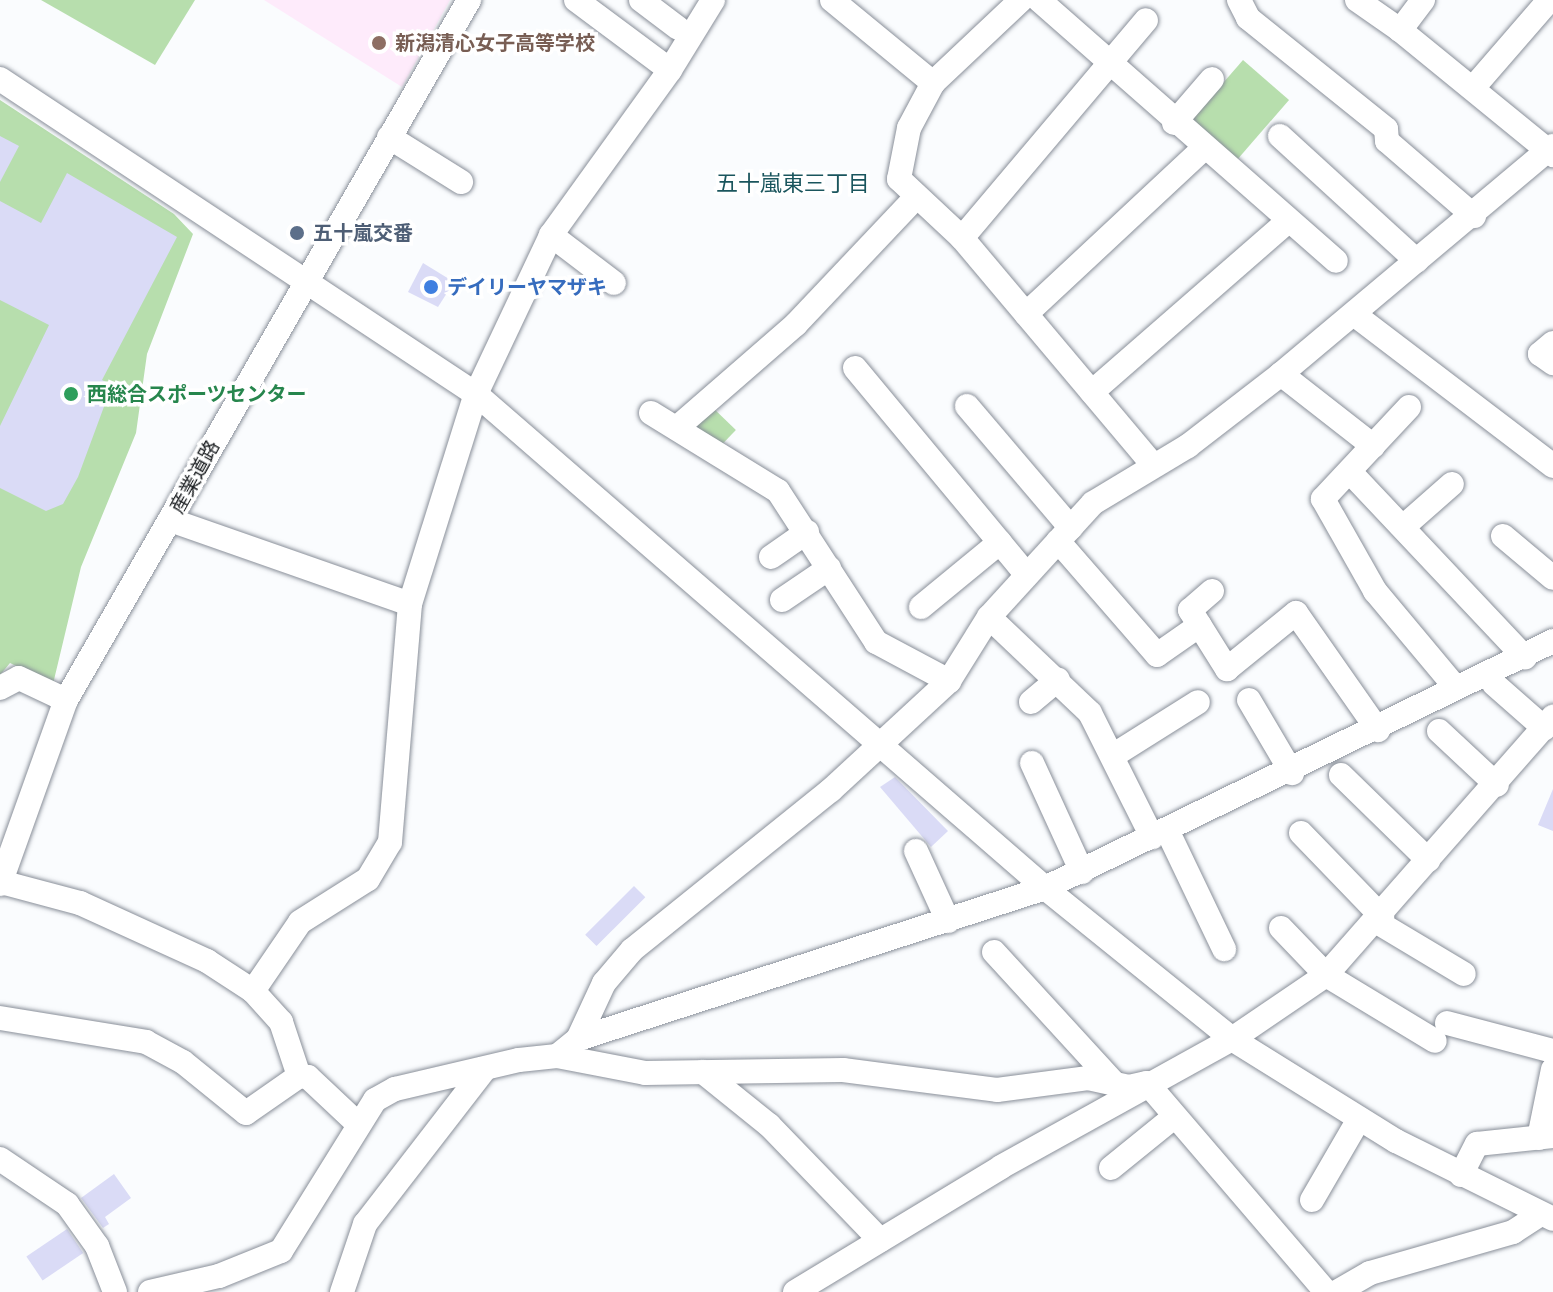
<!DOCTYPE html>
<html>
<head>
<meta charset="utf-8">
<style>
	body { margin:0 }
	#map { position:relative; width:1553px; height:1292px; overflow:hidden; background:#fafcfe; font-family:"Fira Sans Condensed","Noto Sans JP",sans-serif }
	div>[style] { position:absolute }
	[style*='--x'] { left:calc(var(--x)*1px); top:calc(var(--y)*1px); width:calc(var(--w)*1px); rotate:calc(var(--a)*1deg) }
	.education>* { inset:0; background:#feebfb }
	.green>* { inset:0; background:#b7dead; transform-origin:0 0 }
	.building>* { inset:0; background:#dadbf6; transform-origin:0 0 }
	.roads { filter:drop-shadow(0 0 2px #898f99) drop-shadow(0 0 2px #898f99) }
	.minor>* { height:24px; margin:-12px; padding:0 12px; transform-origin:12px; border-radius:12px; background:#fff }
	.dots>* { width:22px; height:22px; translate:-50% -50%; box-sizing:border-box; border:4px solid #fff; border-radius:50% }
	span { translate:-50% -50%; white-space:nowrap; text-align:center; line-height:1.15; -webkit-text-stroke:7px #fff; paint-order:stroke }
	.education-label { font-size:20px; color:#785e54; font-weight:700 }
	.left { translate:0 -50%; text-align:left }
	.service-label { font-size:20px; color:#4e5e75; font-weight:700 }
	.shop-label { font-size:20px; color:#366cbe; font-weight:700 }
	.leisure-label { font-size:20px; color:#27864d; font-weight:700 }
	.street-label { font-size:20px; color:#1d2023 }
	.neighbourhood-label { font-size:22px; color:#1a555d }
</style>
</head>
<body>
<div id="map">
	<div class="education">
		<div style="clip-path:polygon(264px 0,450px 0,402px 87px)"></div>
	</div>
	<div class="green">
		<div style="clip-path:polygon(41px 0,195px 0,155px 65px)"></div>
		<div style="left:1243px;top:60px;width:61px;height:86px;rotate:41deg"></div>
		<div style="clip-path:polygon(0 100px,174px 214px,193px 234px,147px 354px,136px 433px,81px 567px,53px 684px,10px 663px,0 675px)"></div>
		<div style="left:710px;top:405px;width:36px;height:28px;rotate:44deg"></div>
	</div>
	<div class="building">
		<div style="clip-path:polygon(0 136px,19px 146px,0 182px)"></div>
		<div style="clip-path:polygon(67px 173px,177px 237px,102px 380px,112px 385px,78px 477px,63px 504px,46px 511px,0 488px,0 426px,49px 325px,0 300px,0 201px,41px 223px)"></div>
		<div style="clip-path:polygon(423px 263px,454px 282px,438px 307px,408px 292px)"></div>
		<div style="clip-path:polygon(895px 777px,948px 831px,931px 847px,880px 787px)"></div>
		<div style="clip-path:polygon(1553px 789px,1553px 831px,1538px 825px)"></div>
		<div style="left:634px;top:886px;width:16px;height:69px;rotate:45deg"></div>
		<div style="clip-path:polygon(114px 1174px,131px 1198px,105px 1217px,109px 1224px,103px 1228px,81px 1198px)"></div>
		<div style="left:67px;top:1229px;width:29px;height:49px;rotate:56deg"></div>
	</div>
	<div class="roads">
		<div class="minor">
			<div style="--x:576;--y:0;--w:117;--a:36.7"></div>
			<div style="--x:641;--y:0;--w:46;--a:37.1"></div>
			<div style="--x:832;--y:0;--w:131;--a:39.4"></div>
			<div style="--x:1021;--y:0;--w:121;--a:136.7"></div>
			<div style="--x:933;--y:83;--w:51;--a:118.1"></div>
			<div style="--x:909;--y:128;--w:52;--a:101.1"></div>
			<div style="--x:899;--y:179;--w:86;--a:43.1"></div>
			<div style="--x:962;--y:238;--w:297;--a:49.9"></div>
			<div style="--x:1039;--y:0;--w:395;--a:41.3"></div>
			<div style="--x:1239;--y:0;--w:20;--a:63"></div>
			<div style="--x:1248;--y:18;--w:177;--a:38.8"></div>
			<div style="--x:1386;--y:129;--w:12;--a:85"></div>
			<div style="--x:1387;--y:141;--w:115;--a:40.8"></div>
			<div style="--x:1357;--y:0;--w:52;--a:34.9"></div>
			<div style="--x:1423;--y:0;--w:38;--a:127"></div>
			<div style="--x:1400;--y:30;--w:198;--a:39.2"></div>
			<div style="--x:0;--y:79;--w:571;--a:33.5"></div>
			<div style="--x:476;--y:394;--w:754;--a:40.96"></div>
			<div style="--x:1045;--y:888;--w:240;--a:38.9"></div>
			<div style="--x:1232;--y:1039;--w:193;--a:31.9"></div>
			<div style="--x:1396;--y:1141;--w:175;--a:26.4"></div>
			<div style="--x:1473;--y:88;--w:108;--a:-49.1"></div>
			<div style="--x:1174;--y:123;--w:58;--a:-49.2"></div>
			<div style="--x:1280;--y:136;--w:185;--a:42.4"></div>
			<div style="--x:389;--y:137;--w:85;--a:32"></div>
			<div style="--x:551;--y:235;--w:79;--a:37.3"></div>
			<div style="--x:962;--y:238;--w:285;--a:-49.8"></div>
			<div style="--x:1026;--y:314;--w:241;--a:-43"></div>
			<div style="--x:1355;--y:315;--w:249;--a:37.3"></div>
			<div style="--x:1553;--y:343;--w:17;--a:140"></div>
			<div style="--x:1540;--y:354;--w:16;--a:35"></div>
			<div style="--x:855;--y:368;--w:269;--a:50.3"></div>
			<div style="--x:1281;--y:374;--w:117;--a:38"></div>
			<div style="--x:1092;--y:392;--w:260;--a:-41.1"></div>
			<div style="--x:967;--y:406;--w:160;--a:49.6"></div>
			<div style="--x:1409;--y:407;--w:126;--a:133.1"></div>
			<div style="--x:1323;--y:499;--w:106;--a:60.5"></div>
			<div style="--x:1375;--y:591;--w:126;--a:50.1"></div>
			<div style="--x:651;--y:413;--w:149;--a:31.6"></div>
			<div style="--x:778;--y:491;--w:180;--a:57"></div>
			<div style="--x:876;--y:642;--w:83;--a:28.1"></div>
			<div style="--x:680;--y:425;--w:154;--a:-41"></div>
			<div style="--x:796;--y:324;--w:175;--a:-46.6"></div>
			<div style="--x:1350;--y:472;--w:255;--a:46.7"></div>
			<div style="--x:170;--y:520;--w:254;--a:19.3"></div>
			<div style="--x:1403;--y:527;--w:65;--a:-41.3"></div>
			<div style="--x:1503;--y:536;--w:65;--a:40"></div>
			<div style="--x:1058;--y:541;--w:151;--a:49"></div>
			<div style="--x:1157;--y:655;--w:52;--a:-34.9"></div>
			<div style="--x:771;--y:557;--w:44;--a:-34.8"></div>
			<div style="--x:1212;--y:591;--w:29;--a:139"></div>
			<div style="--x:1190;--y:610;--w:70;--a:57.9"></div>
			<div style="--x:1227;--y:669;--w:89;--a:-39.1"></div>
			<div style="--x:1296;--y:613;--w:143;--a:55"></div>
			<div style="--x:782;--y:600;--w:57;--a:-34.2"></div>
			<div style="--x:921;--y:607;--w:102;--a:-39.4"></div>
			<div style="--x:989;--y:617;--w:139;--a:43.5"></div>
			<div style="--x:1090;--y:713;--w:139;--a:63.4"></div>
			<div style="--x:1494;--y:684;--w:67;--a:41.3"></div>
			<div style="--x:0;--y:688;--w:21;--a:-28"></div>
			<div style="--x:19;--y:678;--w:52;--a:25.1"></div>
			<div style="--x:1249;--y:700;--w:85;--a:59.5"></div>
			<div style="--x:1031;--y:702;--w:35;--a:-40"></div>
			<div style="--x:1439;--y:731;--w:79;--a:43"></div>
			<div style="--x:1114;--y:755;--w:99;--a:-32.2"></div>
			<div style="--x:1032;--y:763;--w:120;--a:65.4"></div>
			<div style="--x:1341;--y:775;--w:122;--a:44.3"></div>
			<div style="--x:1168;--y:832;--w:130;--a:64.4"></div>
			<div style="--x:1301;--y:833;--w:117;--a:46"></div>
			<div style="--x:916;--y:851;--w:77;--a:65.4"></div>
			<div style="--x:1;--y:882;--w:82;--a:14.9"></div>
			<div style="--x:80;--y:903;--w:140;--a:24.5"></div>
			<div style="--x:207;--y:961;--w:55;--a:33.1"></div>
			<div style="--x:253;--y:991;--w:42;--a:47.9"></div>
			<div style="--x:281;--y:1022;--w:57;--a:71.6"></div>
			<div style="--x:0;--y:884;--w:195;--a:-70.3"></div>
			<div style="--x:66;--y:700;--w:808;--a:-60.07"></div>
			<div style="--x:1377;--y:922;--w:101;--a:30.9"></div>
			<div style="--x:1281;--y:928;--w:65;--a:46.2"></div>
			<div style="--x:1326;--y:975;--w:127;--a:31.2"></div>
			<div style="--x:994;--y:952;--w:176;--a:47.5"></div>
			<div style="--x:253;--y:991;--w:83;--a:-55.7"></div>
			<div style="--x:300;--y:922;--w:80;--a:-32.3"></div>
			<div style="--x:368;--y:879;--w:43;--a:-59.3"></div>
			<div style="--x:390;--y:842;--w:239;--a:-85.2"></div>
			<div style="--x:410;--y:604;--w:220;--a:-72.6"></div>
			<div style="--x:476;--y:394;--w:176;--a:-64.7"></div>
			<div style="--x:551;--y:235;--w:203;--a:-54.2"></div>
			<div style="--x:670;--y:70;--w:82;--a:-58.4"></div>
			<div style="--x:0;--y:1018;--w:148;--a:9.3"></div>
			<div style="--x:146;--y:1042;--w:42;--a:28.4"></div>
			<div style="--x:183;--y:1062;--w:81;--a:39"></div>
			<div style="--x:246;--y:1113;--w:65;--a:-34.9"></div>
			<div style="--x:299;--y:1076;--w:9;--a:6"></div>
			<div style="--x:308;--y:1077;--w:69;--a:43.2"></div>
			<div style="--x:1447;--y:1023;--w:110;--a:14.8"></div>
			<div style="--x:578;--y:1039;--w:491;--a:-17.9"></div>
			<div style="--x:1045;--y:888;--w:565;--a:-25.93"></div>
			<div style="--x:557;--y:1056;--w:27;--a:-39"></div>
			<div style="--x:578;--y:1039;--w:62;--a:-65.1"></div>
			<div style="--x:604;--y:983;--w:43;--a:-49.7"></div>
			<div style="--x:632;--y:950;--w:255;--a:-38.8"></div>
			<div style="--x:831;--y:790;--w:161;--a:-42.7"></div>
			<div style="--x:949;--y:681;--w:75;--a:-58"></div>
			<div style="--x:989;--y:617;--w:154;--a:-47.6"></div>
			<div style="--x:1093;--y:503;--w:111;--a:-31"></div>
			<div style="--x:1188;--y:446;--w:118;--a:-37.7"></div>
			<div style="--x:1281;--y:374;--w:355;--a:-40"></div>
			<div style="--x:703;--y:1072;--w:85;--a:38.8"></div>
			<div style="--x:769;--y:1125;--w:160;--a:46"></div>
			<div style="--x:1147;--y:1083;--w:275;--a:49.4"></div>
			<div style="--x:1539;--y:1138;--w:70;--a:-78.5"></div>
			<div style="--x:0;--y:1159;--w:81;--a:33.9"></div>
			<div style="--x:67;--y:1204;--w:52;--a:54.5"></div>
			<div style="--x:97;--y:1246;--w:49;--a:68.6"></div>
			<div style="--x:1111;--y:1168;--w:81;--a:-39"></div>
			<div style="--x:1461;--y:1175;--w:35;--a:-63"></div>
			<div style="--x:1477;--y:1144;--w:76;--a:-6"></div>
			<div style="--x:1312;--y:1200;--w:94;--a:-59.9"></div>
			<div style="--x:150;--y:1292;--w:71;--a:-13.1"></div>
			<div style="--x:219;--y:1276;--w:67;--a:-22"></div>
			<div style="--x:281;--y:1251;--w:178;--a:-58.1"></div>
			<div style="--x:375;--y:1100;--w:23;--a:-29"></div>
			<div style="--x:395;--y:1089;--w:127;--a:-13.2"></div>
			<div style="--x:519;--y:1060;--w:38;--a:-6"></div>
			<div style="--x:557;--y:1056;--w:90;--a:10.9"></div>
			<div style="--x:645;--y:1073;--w:198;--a:-0.9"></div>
			<div style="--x:843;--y:1070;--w:155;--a:7.4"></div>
			<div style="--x:997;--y:1090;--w:92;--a:-7.5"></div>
			<div style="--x:1088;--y:1078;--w:42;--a:12.4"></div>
			<div style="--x:1129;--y:1087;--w:18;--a:-13"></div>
			<div style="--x:342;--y:1292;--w:72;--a:-71.3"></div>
			<div style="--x:365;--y:1224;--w:196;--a:-52.3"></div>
			<div style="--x:795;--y:1292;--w:241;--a:-31.2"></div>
			<div style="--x:1001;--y:1167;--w:264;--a:-29"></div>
			<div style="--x:1232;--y:1039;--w:114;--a:-34.2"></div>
			<div style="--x:1326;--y:975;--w:344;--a:-48.7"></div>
			<div style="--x:1337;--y:1292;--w:38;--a:-30"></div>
			<div style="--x:1370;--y:1273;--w:149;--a:-16"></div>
			<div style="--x:1513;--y:1232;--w:33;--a:-33"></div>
		</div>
	</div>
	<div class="dots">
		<div style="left:379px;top:43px;background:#8d6e63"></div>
		<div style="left:297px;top:233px;background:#5c6f8a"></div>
		<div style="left:431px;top:287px;background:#3f7fe0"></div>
		<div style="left:71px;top:394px;background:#2e9e5b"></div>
	</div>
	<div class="education-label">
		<span class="left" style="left:395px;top:43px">新潟清心女子高等学校</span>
	</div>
	<div class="service-label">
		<span class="left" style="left:313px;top:233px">五十嵐交番</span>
	</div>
	<div class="shop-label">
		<span class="left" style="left:447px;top:287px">デイリーヤマザキ</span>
	</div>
	<div class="leisure-label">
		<span class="left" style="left:87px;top:394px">西総合スポーツセンター</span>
	</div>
	<div class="street-label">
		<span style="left:195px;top:477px;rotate:-61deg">産業道路</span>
	</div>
	<div class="neighbourhood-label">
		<span style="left:793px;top:184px">五十嵐東三丁目</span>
	</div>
</div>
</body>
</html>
